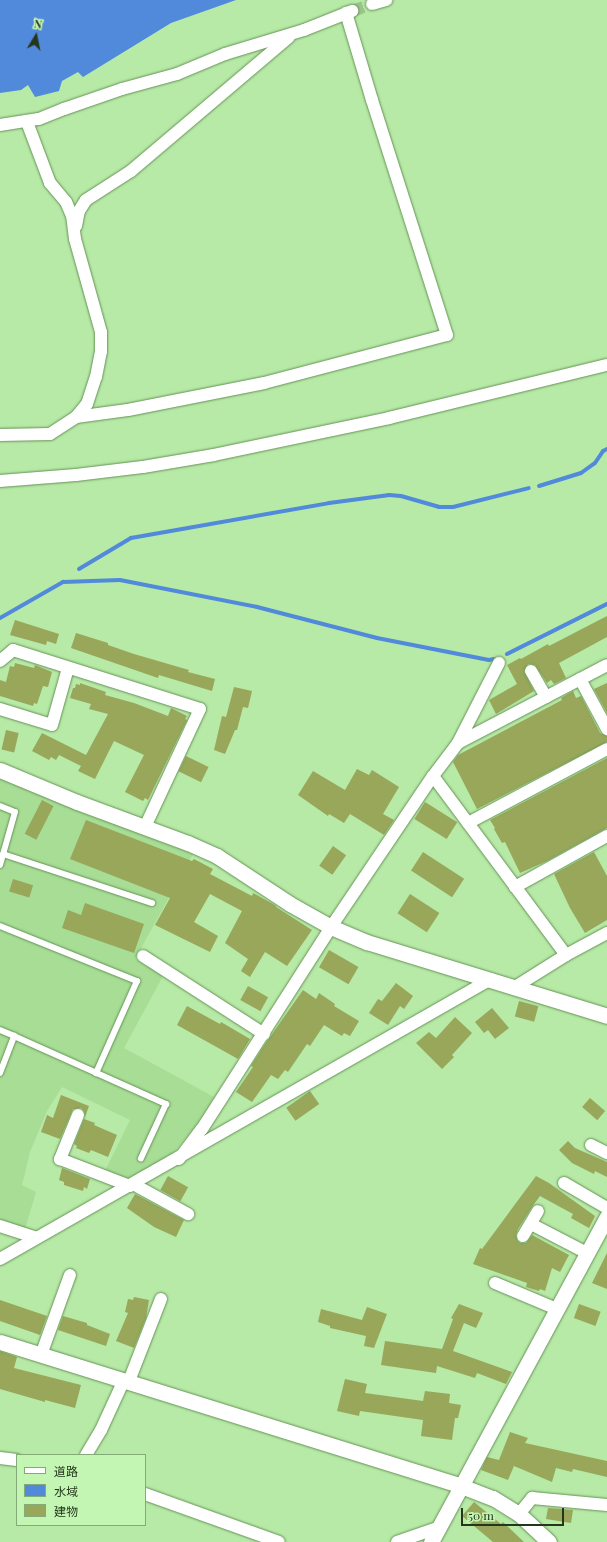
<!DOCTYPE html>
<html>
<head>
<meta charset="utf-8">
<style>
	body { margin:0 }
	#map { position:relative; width:607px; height:1542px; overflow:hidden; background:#b7e9a7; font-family:"Playfair Display","Noto Sans JP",serif }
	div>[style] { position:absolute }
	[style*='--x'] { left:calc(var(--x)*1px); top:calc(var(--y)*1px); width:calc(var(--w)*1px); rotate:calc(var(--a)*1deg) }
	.built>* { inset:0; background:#a7dd95 }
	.water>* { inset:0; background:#5189db }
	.stream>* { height:4px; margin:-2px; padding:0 2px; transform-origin:2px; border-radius:2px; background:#5189db }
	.building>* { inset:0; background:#98a75a; transform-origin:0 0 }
	.minor-tunnel>* { height:12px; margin-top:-6px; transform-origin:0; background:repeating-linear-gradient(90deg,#9ac58b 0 12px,transparent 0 18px) }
	.roads { filter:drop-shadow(0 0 1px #659355) drop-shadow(0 0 1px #659355) }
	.service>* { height:6px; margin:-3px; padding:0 3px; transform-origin:3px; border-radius:3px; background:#fff }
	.minor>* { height:12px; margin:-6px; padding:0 6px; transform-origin:6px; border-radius:6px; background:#fff }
	.tertiary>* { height:15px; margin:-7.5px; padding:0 7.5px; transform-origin:7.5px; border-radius:7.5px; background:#fff }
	span { translate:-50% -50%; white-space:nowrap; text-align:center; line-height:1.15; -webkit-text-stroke:4px #c4f6b3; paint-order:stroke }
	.legend { position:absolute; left:16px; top:1454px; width:130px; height:72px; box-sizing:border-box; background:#c4f6b3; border:1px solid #84aa77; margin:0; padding:5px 7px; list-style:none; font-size:12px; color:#24371d }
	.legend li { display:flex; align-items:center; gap:8px; height:20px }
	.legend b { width:20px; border:1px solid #84aa77 }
	.north { position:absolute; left:16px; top:16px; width:40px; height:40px; -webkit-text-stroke:3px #c4f6b3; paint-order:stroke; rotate:10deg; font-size:11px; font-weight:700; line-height:16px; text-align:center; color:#24371d }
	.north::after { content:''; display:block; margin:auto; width:14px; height:18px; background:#24371d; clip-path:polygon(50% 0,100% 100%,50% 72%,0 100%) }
	.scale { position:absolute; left:461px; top:1508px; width:103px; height:18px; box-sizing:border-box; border:2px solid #24371d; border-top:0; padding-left:5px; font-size:12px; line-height:14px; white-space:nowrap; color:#24371d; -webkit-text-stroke:3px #c4f6b3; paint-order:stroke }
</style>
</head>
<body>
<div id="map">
	<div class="built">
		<div style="clip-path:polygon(0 777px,193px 854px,135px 959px,163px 976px,124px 1048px,214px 1097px,194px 1128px,167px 1160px,130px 1179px,105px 1171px,130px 1120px,62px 1087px,47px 1111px,30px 1152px,22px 1185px,36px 1192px,25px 1229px,0 1221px)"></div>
	</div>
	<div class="water">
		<div style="clip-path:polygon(0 0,236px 0,171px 23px,83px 77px,78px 72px,62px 81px,59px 91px,35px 97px,28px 85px,21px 90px,0 93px)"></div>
	</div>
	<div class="stream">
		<div style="--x:539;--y:486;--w:44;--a:-17.2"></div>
		<div style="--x:581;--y:473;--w:17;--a:-36"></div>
		<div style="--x:595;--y:463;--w:14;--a:-56"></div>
		<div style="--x:603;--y:451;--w:4;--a:-27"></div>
		<div style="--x:79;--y:569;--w:61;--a:-30.8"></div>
		<div style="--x:131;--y:538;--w:201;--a:-10"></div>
		<div style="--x:329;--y:503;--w:61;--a:-7.6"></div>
		<div style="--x:389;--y:495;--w:12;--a:5"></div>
		<div style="--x:401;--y:496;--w:40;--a:16"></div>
		<div style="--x:439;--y:507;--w:14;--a:0"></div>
		<div style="--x:453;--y:507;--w:78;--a:-14"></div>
		<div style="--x:0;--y:618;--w:73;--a:-29.7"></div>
		<div style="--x:63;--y:582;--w:57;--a:-2"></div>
		<div style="--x:120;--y:580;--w:140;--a:11.1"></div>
		<div style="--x:257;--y:607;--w:124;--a:14.5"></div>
		<div style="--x:377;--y:638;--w:114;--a:11.1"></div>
		<div style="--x:489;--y:660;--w:5;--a:-11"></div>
		<div style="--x:507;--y:654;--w:112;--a:-26.6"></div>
	</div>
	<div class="building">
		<div style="clip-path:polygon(607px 616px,607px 637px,559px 663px,566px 678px,554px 684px,551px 680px,547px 683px,535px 665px,528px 664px,524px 671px,534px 691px,496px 714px,489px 700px,517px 684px,507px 665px,520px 658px,521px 659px,548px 644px,549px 646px)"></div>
		<div style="clip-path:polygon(15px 620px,59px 634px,56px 644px,47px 641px,46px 645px,10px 635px)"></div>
		<div style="clip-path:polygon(76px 633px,108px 643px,108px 645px,134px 654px,189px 670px,188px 672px,215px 679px,212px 691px,159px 675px,158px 678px,71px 648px)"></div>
		<div style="clip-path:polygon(15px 663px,34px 668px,35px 665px,52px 672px,48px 687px,43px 686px,37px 704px,34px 703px,33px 706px,0 696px,0 680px,6px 682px,10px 666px,14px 667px)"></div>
		<div style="clip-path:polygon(80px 683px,106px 692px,105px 695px,134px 703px,168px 716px,171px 708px,187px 716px,185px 719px,187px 720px,148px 800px,145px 798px,143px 801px,125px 792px,144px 755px,114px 741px,95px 779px,78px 771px,81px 766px,59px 755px,56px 760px,51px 757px,49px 760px,32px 751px,42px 733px,86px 755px,108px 714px,89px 709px,91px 704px,70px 698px,73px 688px,75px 688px,76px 684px,80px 685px)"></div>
		<div style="clip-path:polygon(607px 683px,607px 713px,594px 689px)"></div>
		<div style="clip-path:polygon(234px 687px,252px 691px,248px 708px,243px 707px,237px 730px,235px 730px,225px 754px,214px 750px,222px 716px,226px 717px)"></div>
		<div style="clip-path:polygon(573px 691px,576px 698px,581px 696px,600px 733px,607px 736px,607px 742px,477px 809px,453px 762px,458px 755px,562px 700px,561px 698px)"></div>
		<div style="left:6px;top:730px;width:13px;height:20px;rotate:13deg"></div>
		<div style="left:186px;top:756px;width:25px;height:17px;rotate:26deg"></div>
		<div style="clip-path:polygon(607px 758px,607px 828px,547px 861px,520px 873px,505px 842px,502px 843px,494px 829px,495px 828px,490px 820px)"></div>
		<div style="clip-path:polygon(357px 769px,369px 775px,372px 770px,399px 787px,383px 814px,394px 820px,384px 835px,350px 814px,344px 823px,329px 814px,328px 816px,298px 795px,313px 771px,345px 790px)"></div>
		<div style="left:42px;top:800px;width:13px;height:38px;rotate:27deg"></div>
		<div style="left:425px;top:802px;width:38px;height:20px;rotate:32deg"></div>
		<div style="clip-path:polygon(86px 820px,192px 861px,194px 859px,213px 869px,210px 874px,252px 896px,253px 893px,273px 904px,276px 906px,276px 907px,312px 930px,287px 966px,265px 952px,250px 977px,241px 971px,248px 959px,225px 943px,242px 911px,210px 894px,194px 922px,218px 936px,210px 952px,155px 925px,170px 898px,70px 859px)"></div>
		<div style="left:333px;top:846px;width:16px;height:24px;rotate:35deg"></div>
		<div style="left:423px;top:852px;width:49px;height:22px;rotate:33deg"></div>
		<div style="clip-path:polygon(594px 852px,607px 876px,607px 920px,585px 933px,570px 908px,554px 874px)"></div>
		<div style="left:13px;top:879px;width:21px;height:13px;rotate:17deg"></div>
		<div style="left:410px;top:894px;width:35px;height:23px;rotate:33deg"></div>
		<div style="clip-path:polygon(85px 903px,144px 924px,134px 953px,62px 928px,68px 910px,81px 915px)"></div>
		<div style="left:329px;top:950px;width:34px;height:20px;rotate:30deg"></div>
		<div style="clip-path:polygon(396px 983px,413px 996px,404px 1009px,400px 1006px,388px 1025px,369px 1013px,378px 999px,382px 1001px)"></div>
		<div style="left:248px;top:986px;width:23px;height:16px;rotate:29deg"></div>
		<div style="clip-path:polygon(303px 990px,316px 999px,319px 993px,335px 1004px,334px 1006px,359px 1021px,350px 1036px,344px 1033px,342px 1036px,324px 1025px,310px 1046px,307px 1044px,288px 1072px,285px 1070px,278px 1079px,271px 1075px,252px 1102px,236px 1092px,253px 1067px,251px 1066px,263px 1047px)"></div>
		<div style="left:519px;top:1001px;width:20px;height:16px;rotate:15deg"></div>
		<div style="clip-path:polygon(187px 1006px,220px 1024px,221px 1022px,250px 1039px,238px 1059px,177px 1025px)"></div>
		<div style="clip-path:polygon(492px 1008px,509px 1028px,495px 1039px,488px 1030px,484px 1033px,475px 1022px)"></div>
		<div style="clip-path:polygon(455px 1017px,472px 1033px,452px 1055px,454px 1057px,442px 1069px,416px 1043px,429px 1032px,436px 1038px)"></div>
		<div style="left:310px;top:1091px;width:16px;height:29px;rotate:55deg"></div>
		<div style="clip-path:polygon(61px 1095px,89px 1106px,85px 1117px,84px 1111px,81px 1108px,73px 1109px,60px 1139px,41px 1132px,47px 1115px,53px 1118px)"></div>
		<div style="left:590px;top:1098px;width:20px;height:12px;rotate:41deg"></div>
		<div style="clip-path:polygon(84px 1119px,95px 1123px,94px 1125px,117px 1135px,108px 1157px,91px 1150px,89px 1153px,76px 1148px,77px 1146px,74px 1144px)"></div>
		<div style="clip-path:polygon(568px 1141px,575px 1148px,607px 1162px,607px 1177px,595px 1171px,594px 1174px,572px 1163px,559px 1150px)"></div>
		<div style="clip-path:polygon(62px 1168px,90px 1179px,87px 1189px,84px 1187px,83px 1191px,64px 1185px,64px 1182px,59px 1180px)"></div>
		<div style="left:168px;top:1176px;width:23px;height:16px;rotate:29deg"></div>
		<div style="clip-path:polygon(536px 1176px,549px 1183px,595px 1216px,589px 1228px,571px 1218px,573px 1214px,540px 1196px,532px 1207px,518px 1229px,516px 1235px,517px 1240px,520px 1243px,526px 1243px,532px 1235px,569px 1255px,560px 1272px,552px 1268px,545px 1291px,540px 1289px,539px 1291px,526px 1287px,527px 1283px,473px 1264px,480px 1248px,482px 1249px)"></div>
		<div style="clip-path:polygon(135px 1194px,184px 1220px,176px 1237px,154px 1227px,127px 1208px)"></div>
		<div style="clip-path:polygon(607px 1253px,607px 1289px,592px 1283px)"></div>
		<div style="clip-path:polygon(134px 1297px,149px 1300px,146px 1318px,134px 1348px,116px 1341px,128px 1313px,125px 1312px,128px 1299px,133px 1300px)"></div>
		<div style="clip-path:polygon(0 1300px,47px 1316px,40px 1335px,0 1321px)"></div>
		<div style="clip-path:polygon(459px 1304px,483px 1313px,476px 1328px,464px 1323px,453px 1351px,512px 1372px,506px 1384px,477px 1373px,475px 1378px,437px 1366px,436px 1373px,381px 1365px,385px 1341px,442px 1349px,453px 1319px,451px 1318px)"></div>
		<div style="left:579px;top:1304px;width:23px;height:15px;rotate:20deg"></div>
		<div style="clip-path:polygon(367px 1307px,387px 1314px,374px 1348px,364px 1346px,366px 1336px,330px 1328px,330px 1326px,318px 1322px,321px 1309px,362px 1320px)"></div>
		<div style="clip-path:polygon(63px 1316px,87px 1323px,87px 1325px,110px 1334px,106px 1346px,58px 1330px)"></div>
		<div style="clip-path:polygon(0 1351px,17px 1357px,14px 1368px,81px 1385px,75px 1408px,45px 1400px,45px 1402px,0 1389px)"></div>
		<div style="clip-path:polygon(345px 1379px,367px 1384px,365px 1393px,423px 1401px,425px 1391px,450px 1394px,449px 1403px,461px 1405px,458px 1418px,455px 1418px,452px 1440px,421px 1436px,423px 1420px,360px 1411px,359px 1416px,337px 1411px)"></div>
		<div style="clip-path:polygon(510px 1432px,528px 1438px,525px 1443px,607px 1461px,607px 1477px,573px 1469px,572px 1472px,556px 1468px,552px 1482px,514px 1466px,508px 1480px,481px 1470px,487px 1457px,499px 1460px)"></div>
		<div style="clip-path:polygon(474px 1502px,501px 1524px,503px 1522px,524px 1542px,493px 1542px,462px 1516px)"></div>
		<div style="clip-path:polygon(548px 1508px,573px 1510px,571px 1523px,546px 1519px)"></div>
	</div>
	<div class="minor-tunnel">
		<div style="--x:352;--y:11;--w:21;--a:-19"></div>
	</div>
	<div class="roads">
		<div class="service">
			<div style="--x:0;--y:806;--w:16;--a:22"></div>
			<div style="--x:15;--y:812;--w:55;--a:105.8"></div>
			<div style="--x:3;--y:854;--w:157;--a:18.2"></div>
			<div style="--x:0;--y:926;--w:148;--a:21.9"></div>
			<div style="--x:137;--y:981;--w:101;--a:114"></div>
			<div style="--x:0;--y:1030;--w:15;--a:23"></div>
			<div style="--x:0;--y:1073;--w:40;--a:-69"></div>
			<div style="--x:14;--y:1036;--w:167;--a:24.1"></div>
			<div style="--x:166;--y:1104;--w:60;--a:114.8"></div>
		</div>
		<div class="minor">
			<div style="--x:372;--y:4;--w:15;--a:-16"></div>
			<div style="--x:0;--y:125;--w:39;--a:-9"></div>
			<div style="--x:39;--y:119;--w:27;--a:-22"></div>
			<div style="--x:64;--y:109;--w:61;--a:-19"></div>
			<div style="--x:122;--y:89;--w:57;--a:-15.3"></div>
			<div style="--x:177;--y:74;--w:52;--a:-22.6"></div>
			<div style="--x:225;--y:54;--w:83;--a:-16.9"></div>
			<div style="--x:304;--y:30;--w:52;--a:-21.6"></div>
			<div style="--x:76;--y:226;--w:15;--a:-79"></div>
			<div style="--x:79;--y:211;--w:13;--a:-58"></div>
			<div style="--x:86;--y:200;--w:54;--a:-32.8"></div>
			<div style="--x:131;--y:171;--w:207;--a:-40.3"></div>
			<div style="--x:76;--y:417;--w:52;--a:-7.7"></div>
			<div style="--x:128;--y:410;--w:139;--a:-11.2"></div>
			<div style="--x:264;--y:383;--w:189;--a:-14.7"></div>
			<div style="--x:447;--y:335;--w:247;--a:-107.7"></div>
			<div style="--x:372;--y:100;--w:91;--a:-106.6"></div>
			<div style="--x:0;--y:435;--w:50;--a:-1.1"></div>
			<div style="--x:50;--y:434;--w:31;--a:-33"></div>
			<div style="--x:76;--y:417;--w:17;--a:-50"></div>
			<div style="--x:87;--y:404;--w:28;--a:-72"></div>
			<div style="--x:96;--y:377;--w:25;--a:-79"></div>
			<div style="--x:101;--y:352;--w:20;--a:-90"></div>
			<div style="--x:101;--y:332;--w:97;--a:-105.6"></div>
			<div style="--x:75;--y:239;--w:23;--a:-97"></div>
			<div style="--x:72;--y:216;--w:15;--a:-113"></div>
			<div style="--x:66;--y:202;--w:25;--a:-130"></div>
			<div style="--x:50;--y:183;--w:65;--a:-110.7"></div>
			<div style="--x:0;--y:481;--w:76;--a:-4.5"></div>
			<div style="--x:76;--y:475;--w:67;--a:-6.8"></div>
			<div style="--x:143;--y:467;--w:72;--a:-9.6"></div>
			<div style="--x:214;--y:455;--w:179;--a:-11.9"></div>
			<div style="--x:389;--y:418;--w:224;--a:-13.7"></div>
			<div style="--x:0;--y:661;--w:17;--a:-40"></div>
			<div style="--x:13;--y:650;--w:196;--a:17.5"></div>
			<div style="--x:200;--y:709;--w:130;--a:115"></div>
			<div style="--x:531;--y:671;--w:30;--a:60"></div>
			<div style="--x:580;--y:679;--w:57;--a:61.6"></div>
			<div style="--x:0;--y:709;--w:54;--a:17.1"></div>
			<div style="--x:52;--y:725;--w:59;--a:-74.3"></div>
			<div style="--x:458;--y:743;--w:168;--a:-27.6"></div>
			<div style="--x:433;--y:776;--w:223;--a:53.4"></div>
			<div style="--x:468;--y:823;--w:157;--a:-28"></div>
			<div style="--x:515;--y:887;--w:105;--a:-29"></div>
			<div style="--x:143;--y:956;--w:144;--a:32.8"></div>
			<div style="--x:515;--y:987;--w:60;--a:-32.1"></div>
			<div style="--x:566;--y:955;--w:47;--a:-28.2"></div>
			<div style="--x:78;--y:1115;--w:48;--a:112.2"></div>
			<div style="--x:60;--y:1159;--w:75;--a:21.1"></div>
			<div style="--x:591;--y:1145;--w:18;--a:27"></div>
			<div style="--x:179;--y:1159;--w:38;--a:-53"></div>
			<div style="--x:202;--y:1129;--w:240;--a:-57.4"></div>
			<div style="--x:331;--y:927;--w:182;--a:-56"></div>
			<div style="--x:433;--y:776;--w:41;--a:-52.9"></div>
			<div style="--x:458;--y:743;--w:90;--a:-62.9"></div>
			<div style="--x:564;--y:1183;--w:50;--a:30.2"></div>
			<div style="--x:133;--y:1184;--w:63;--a:28.6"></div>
			<div style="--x:531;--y:1224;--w:63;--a:27.4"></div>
			<div style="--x:0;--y:1226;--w:38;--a:18"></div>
			<div style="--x:523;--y:1236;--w:29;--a:-59"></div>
			<div style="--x:0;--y:1259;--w:565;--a:-29.69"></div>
			<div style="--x:495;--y:1283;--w:67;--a:22.8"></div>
			<div style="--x:41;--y:1355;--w:85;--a:-70.1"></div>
			<div style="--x:129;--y:1381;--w:88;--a:-68.7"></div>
			<div style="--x:86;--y:1455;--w:29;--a:-59"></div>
			<div style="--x:101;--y:1430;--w:55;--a:-65.3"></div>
			<div style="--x:0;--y:1458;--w:17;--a:7"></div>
			<div style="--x:145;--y:1494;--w:142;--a:19.7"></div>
			<div style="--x:519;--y:1514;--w:21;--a:-51"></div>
			<div style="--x:532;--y:1498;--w:75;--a:5.3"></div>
			<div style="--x:397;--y:1542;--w:46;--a:-19.2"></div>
		</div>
		<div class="tertiary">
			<div style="--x:0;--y:770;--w:83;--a:22.6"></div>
			<div style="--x:77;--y:802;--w:118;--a:20.3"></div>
			<div style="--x:188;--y:843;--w:32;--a:24"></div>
			<div style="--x:217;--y:856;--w:87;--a:33.3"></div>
			<div style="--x:290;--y:904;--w:47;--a:29.3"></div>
			<div style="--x:331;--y:927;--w:39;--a:23"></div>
			<div style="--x:367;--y:942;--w:251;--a:17.1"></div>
			<div style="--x:0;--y:1342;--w:483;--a:17.3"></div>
			<div style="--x:461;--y:1486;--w:34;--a:21"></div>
			<div style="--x:493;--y:1498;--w:31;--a:32"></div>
			<div style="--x:519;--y:1514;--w:41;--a:43"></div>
			<div style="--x:431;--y:1542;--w:370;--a:-61.6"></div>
		</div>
	</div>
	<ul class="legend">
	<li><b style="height:5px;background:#fff"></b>道路</li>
	<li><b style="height:11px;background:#5189db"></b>水域</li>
	<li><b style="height:11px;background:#98a75a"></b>建物</li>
	</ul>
	<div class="north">N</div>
	<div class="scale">50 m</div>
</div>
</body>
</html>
